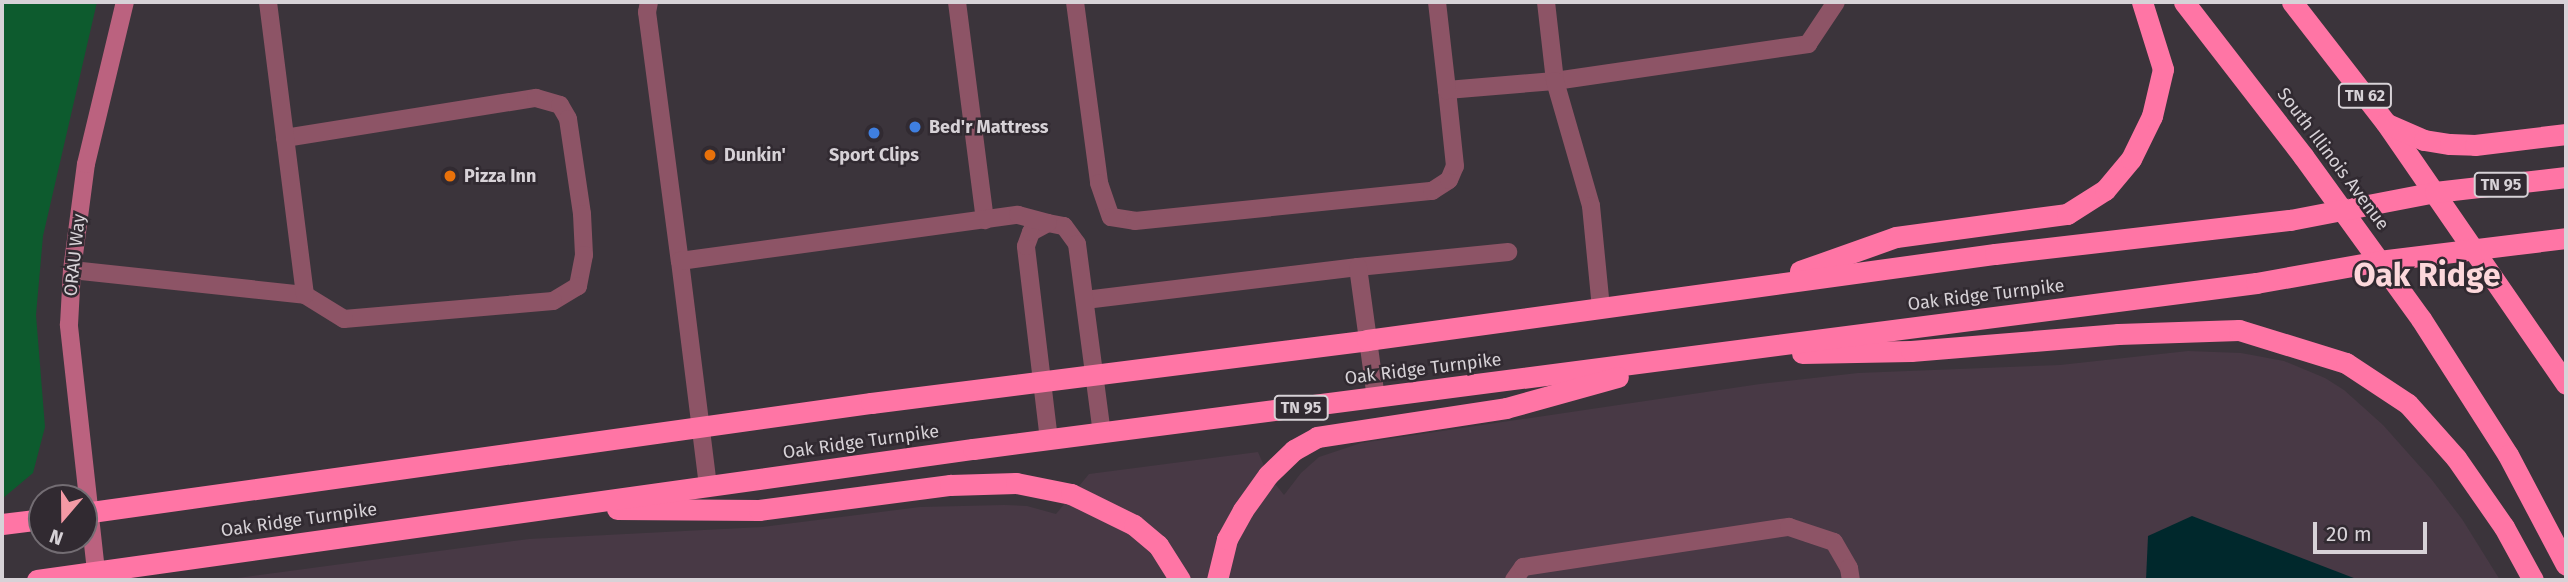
<!DOCTYPE html>
<html>
<head>
<meta charset="utf-8">
<style>
	body { margin:0 }
	#map { position:relative; width:2568px; height:582px; overflow:hidden; background:#3b343b; font-family:"Fira Sans",sans-serif }
	div>[style] { position:absolute }
	[style*='--x'] { left:calc(var(--x)*1px); top:calc(var(--y)*1px); width:calc(var(--w)*1px); rotate:calc(var(--a)*1deg) }
	.commercial>* { inset:0; background:#483945 }
	.green>* { inset:0; background:#0d5b2e }
	.water>* { inset:0; background:#00282c }
	.lane>* { height:18px; margin:-9px; padding:0 9px; transform-origin:9px; border-radius:9px; background:#8d5466 }
	.secondary>* { height:18px; margin:-9px; padding:0 9px; transform-origin:9px; border-radius:9px; background:#bb627f }
	.highway>* { height:21px; margin:-10.5px; padding:0 10.5px; transform-origin:10.5px; border-radius:10.5px; background:#ff75a5 }
	.dots>* { width:19px; height:19px; translate:-50% -50%; box-sizing:border-box; border:4px solid #312a31; border-radius:50% }
	span { translate:-50% -50%; white-space:nowrap; text-align:center; line-height:1.15; -webkit-text-stroke:5px #312a31; paint-order:stroke }
	.shield-label span { padding:2px 5px; background:#312a31; border:2px solid; border-radius:5px; -webkit-text-stroke-width:0 }
	.shield-label { font-size:16px; color:#d7d2d7; font-weight:700 }
	.poi-label { font-size:18px; color:#d7d2d7; font-weight:700 }
	.left { translate:0 -50%; text-align:left }
	.street-label { font-size:18px; color:#d7d2d7 }
	.town-label { font-size:32px; color:#fcd8db; font-weight:700 }
	.frame { position:absolute; inset:0; border:4px solid #d7d2d7; pointer-events:none }
	.north { position:absolute; left:28px; top:484px; width:70px; height:70px; box-sizing:border-box; background:#312a31; border:2px solid #736d73; border-radius:50%; rotate:200deg; font-size:19px; font-weight:700; line-height:28px; text-align:center; color:#d7d2d7 }
	.north::after { content:''; display:block; margin:auto; width:24px; height:32px; background:#f49aa5; clip-path:polygon(50% 0,100% 100%,50% 72%,0 100%) }
	.scale { position:absolute; left:2313px; top:522px; width:114px; height:32px; box-sizing:border-box; border:4px solid #d7d2d7; border-top:0; padding-left:9px; font-size:21px; line-height:24px; white-space:nowrap; color:#d7d2d7; -webkit-text-stroke:5px #312a31; paint-order:stroke }
</style>
</head>
<body>
<div id="map">
	<div class="commercial">
		<div style="clip-path:polygon(2188px 351px,2241px 353px,2284px 361px,2325px 378px,2344px 390px,2383px 425px,2432px 480px,2462px 519px,2500px 580px,223px 580px,529px 539px,762px 527px,920px 507px,1004px 505px,1027px 506px,1056px 514px,1089px 474px,1258px 452px,1268px 475px,1284px 495px,1301px 473px,1319px 457px,1361px 443px,1760px 384px,1858px 373px,2060px 365px)"></div>
	</div>
	<div class="green">
		<div style="clip-path:polygon(2px 2px,97px 2px,43px 236px,36px 315px,45px 427px,33px 473px,2px 499px)"></div>
	</div>
	<div class="water">
		<div style="clip-path:polygon(2192px 516px,2359px 580px,2146px 580px,2148px 536px)"></div>
	</div>
	<div class="lane">
		<div style="--x:649;--y:2;--w:10;--a:101"></div>
		<div style="--x:647;--y:12;--w:251;--a:82.5"></div>
		<div style="--x:957;--y:2;--w:220;--a:82.7"></div>
		<div style="--x:1075;--y:2;--w:183;--a:82.4"></div>
		<div style="--x:1099;--y:183;--w:36;--a:71"></div>
		<div style="--x:1111;--y:217;--w:24;--a:9"></div>
		<div style="--x:1135;--y:221;--w:299;--a:-5.8"></div>
		<div style="--x:1432;--y:191;--w:20;--a:-33"></div>
		<div style="--x:1449;--y:180;--w:15;--a:-67"></div>
		<div style="--x:1455;--y:166;--w:76;--a:-96"></div>
		<div style="--x:1447;--y:90;--w:108;--a:-4.8"></div>
		<div style="--x:1555;--y:81;--w:256;--a:-8.3"></div>
		<div style="--x:1808;--y:44;--w:50;--a:-56.3"></div>
		<div style="--x:1437;--y:2;--w:89;--a:83.5"></div>
		<div style="--x:1546;--y:2;--w:80;--a:83.5"></div>
		<div style="--x:1555;--y:81;--w:130;--a:73.9"></div>
		<div style="--x:1591;--y:206;--w:102;--a:84.4"></div>
		<div style="--x:285;--y:138;--w:254;--a:-9.1"></div>
		<div style="--x:536;--y:98;--w:25;--a:16"></div>
		<div style="--x:560;--y:105;--w:16;--a:60"></div>
		<div style="--x:568;--y:119;--w:96;--a:81.6"></div>
		<div style="--x:582;--y:214;--w:41;--a:87.2"></div>
		<div style="--x:584;--y:255;--w:32;--a:101"></div>
		<div style="--x:578;--y:286;--w:29;--a:149"></div>
		<div style="--x:553;--y:301;--w:210;--a:175.1"></div>
		<div style="--x:344;--y:319;--w:46;--a:-148.4"></div>
		<div style="--x:1358;--y:267;--w:151;--a:-5.7"></div>
		<div style="--x:72;--y:270;--w:234;--a:6.1"></div>
		<div style="--x:305;--y:295;--w:295;--a:-97.2"></div>
		<div style="--x:1085;--y:300;--w:275;--a:-6.9"></div>
		<div style="--x:1358;--y:267;--w:132;--a:82.2"></div>
		<div style="--x:1049;--y:440;--w:195;--a:-96.8"></div>
		<div style="--x:1026;--y:246;--w:15;--a:-70"></div>
		<div style="--x:1031;--y:232;--w:19;--a:-28"></div>
		<div style="--x:1048;--y:223;--w:16;--a:11"></div>
		<div style="--x:1064;--y:226;--w:22;--a:54"></div>
		<div style="--x:1077;--y:244;--w:191;--a:82.5"></div>
		<div style="--x:708;--y:486;--w:227;--a:-97.1"></div>
		<div style="--x:680;--y:261;--w:341;--a:-7.8"></div>
		<div style="--x:1018;--y:215;--w:31;--a:15"></div>
		<div style="--x:1514;--y:580;--w:16;--a:-55"></div>
		<div style="--x:1523;--y:567;--w:269;--a:-8.6"></div>
		<div style="--x:1789;--y:527;--w:47;--a:18.4"></div>
		<div style="--x:1834;--y:542;--w:30;--a:60"></div>
		<div style="--x:1849;--y:568;--w:12;--a:81"></div>
	</div>
	<div class="secondary">
		<div style="--x:97;--y:580;--w:257;--a:-96.3"></div>
		<div style="--x:69;--y:325;--w:55;--a:-86.9"></div>
		<div style="--x:72;--y:270;--w:107;--a:-82.5"></div>
		<div style="--x:86;--y:164;--w:167;--a:-76.5"></div>
	</div>
	<div class="highway">
		<div style="--x:2184;--y:2;--w:195;--a:52.3"></div>
		<div style="--x:2303;--y:156;--w:201;--a:54.1"></div>
		<div style="--x:2421;--y:319;--w:161;--a:57.4"></div>
		<div style="--x:2508;--y:455;--w:124;--a:62.2"></div>
		<div style="--x:2292;--y:2;--w:153;--a:52.2"></div>
		<div style="--x:2386;--y:123;--w:317;--a:55.4"></div>
		<div style="--x:2387;--y:124;--w:40;--a:23.4"></div>
		<div style="--x:2424;--y:140;--w:26;--a:9"></div>
		<div style="--x:2450;--y:144;--w:25;--a:2"></div>
		<div style="--x:2475;--y:145;--w:92;--a:-6.9"></div>
		<div style="--x:1800;--y:271;--w:102;--a:-19.5"></div>
		<div style="--x:1896;--y:237;--w:173;--a:-7.7"></div>
		<div style="--x:2067;--y:214;--w:45;--a:-32.3"></div>
		<div style="--x:2105;--y:190;--w:40;--a:-50"></div>
		<div style="--x:2131;--y:159;--w:48;--a:-64"></div>
		<div style="--x:2152;--y:116;--w:48;--a:-76.8"></div>
		<div style="--x:2163;--y:69;--w:70;--a:-107.4"></div>
		<div style="--x:1802;--y:353;--w:109;--a:-1.1"></div>
		<div style="--x:1911;--y:351;--w:208;--a:-4.7"></div>
		<div style="--x:2118;--y:334;--w:121;--a:-1.9"></div>
		<div style="--x:2239;--y:330;--w:112;--a:17.1"></div>
		<div style="--x:2346;--y:363;--w:74;--a:33.5"></div>
		<div style="--x:2408;--y:404;--w:72;--a:48.4"></div>
		<div style="--x:2456;--y:458;--w:84;--a:55.2"></div>
		<div style="--x:2504;--y:527;--w:60;--a:61.3"></div>
		<div style="--x:617;--y:509;--w:142;--a:0.4"></div>
		<div style="--x:759;--y:510;--w:193;--a:-7.5"></div>
		<div style="--x:950;--y:485;--w:66;--a:-1.7"></div>
		<div style="--x:1016;--y:483;--w:56;--a:11.3"></div>
		<div style="--x:1071;--y:494;--w:70;--a:26.2"></div>
		<div style="--x:1134;--y:525;--w:31;--a:40"></div>
		<div style="--x:1158;--y:545;--w:41;--a:57.8"></div>
		<div style="--x:84;--y:513;--w:795;--a:-7.96"></div>
		<div style="--x:871;--y:403;--w:500;--a:-7.2"></div>
		<div style="--x:1367;--y:340;--w:634;--a:-7.8"></div>
		<div style="--x:1995;--y:254;--w:297;--a:-6.6"></div>
		<div style="--x:2290;--y:220;--w:148;--a:-10.9"></div>
		<div style="--x:2435;--y:192;--w:132;--a:-6.5"></div>
		<div style="--x:2;--y:524;--w:40;--a:-7.1"></div>
		<div style="--x:37;--y:580;--w:945;--a:-7.97"></div>
		<div style="--x:973;--y:449;--w:1294;--a:-7.37"></div>
		<div style="--x:2256;--y:283;--w:125;--a:-10.1"></div>
		<div style="--x:2379;--y:261;--w:188;--a:-7"></div>
		<div style="--x:1217;--y:580;--w:42;--a:-76.3"></div>
		<div style="--x:1227;--y:539;--w:33;--a:-61"></div>
		<div style="--x:1243;--y:510;--w:43;--a:-54.5"></div>
		<div style="--x:1268;--y:475;--w:36;--a:-44"></div>
		<div style="--x:1294;--y:450;--w:26;--a:-29"></div>
		<div style="--x:1317;--y:437;--w:191;--a:-8.7"></div>
		<div style="--x:1506;--y:408;--w:116;--a:-15.5"></div>
	</div>
	<div class="dots">
		<div style="left:915px;top:127px;background:#3f7fe0"></div>
		<div style="left:874px;top:133px;background:#3f7fe0"></div>
		<div style="left:710px;top:155px;background:#e8710a"></div>
		<div style="left:450px;top:176px;background:#e8710a"></div>
	</div>
	<div class="shield-label">
		<span style="left:2365px;top:96px">TN 62</span>
		<span style="left:2501px;top:185px">TN 95</span>
		<span style="left:1301px;top:408px">TN 95</span>
	</div>
	<div class="poi-label">
		<span class="left" style="left:929px;top:127px">Bed'r Mattress</span>
		<span class="left" style="left:724px;top:155px">Dunkin'</span>
		<span style="left:874px;top:155px">Sport Clips</span>
		<span class="left" style="left:464px;top:176px">Pizza Inn</span>
	</div>
	<div class="street-label">
		<span style="left:2333px;top:159px;rotate:53deg">South Illinois Avenue</span>
		<span style="left:75px;top:255px;rotate:-84deg">ORAU Way</span>
		<span style="left:1986px;top:295px;rotate:-7deg">Oak Ridge Turnpike</span>
		<span style="left:1423px;top:369px;rotate:-7deg">Oak Ridge Turnpike</span>
		<span style="left:861px;top:442px;rotate:-8deg">Oak Ridge Turnpike</span>
		<span style="left:299px;top:520px;rotate:-8deg">Oak Ridge Turnpike</span>
	</div>
	<div class="town-label">
		<span style="left:2427px;top:275px">Oak Ridge</span>
	</div>
	<div class="frame"></div>
	<div class="north">N</div>
	<div class="scale">20 m</div>
</div>
</body>
</html>
